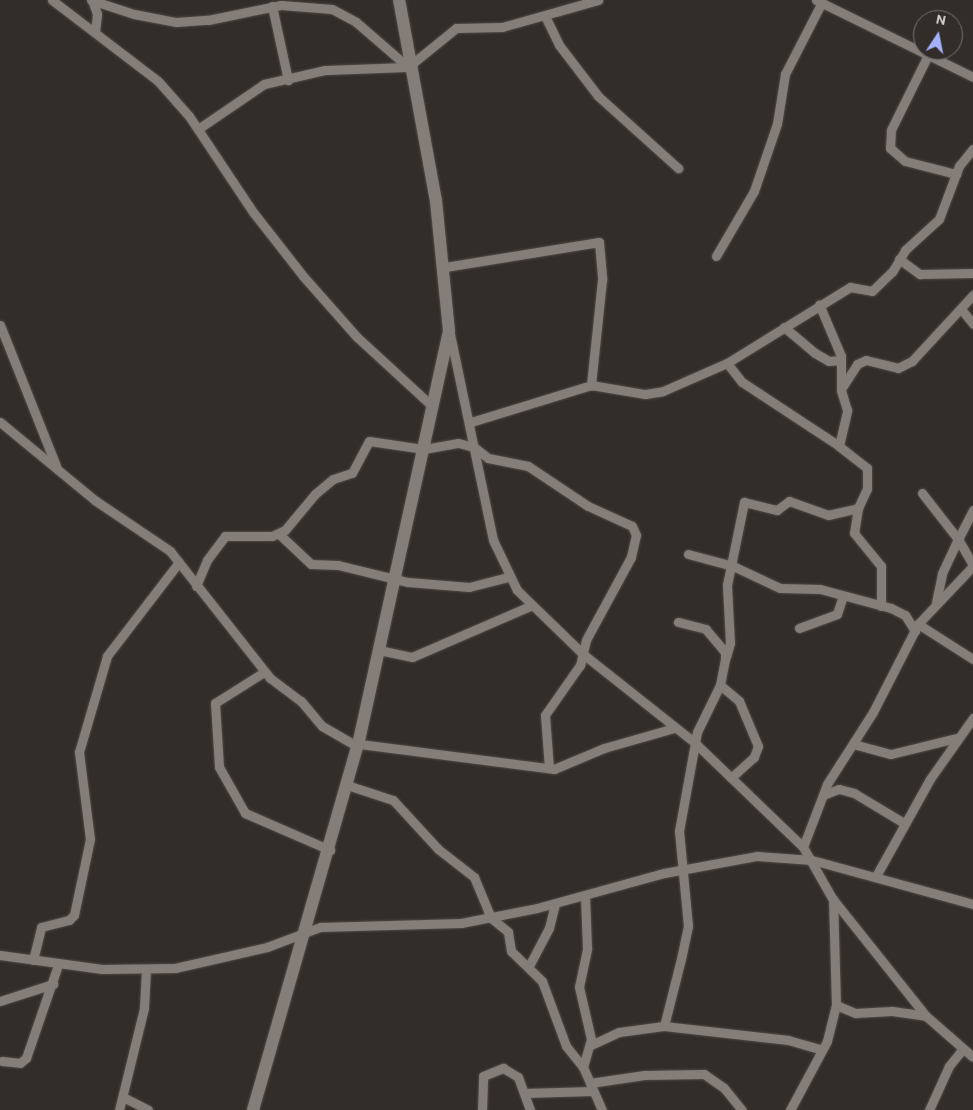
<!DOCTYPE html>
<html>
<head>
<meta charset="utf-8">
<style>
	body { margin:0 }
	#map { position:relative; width:973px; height:1110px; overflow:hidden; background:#332d29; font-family:Overpass,sans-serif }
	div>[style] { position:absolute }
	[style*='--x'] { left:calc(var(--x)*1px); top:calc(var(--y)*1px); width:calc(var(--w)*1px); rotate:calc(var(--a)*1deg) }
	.roads { filter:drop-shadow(0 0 1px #504c48) drop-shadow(0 0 1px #504c48) }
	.street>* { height:9px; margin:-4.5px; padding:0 4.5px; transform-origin:4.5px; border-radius:4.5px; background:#847d78 }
	.secondary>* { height:12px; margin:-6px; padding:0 6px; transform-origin:6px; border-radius:6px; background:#847d78 }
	span { translate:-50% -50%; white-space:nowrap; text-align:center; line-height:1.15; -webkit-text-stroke:4.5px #332d29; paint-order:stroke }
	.north { position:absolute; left:913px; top:10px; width:50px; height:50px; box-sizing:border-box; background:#332d29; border:1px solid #76716e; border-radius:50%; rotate:11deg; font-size:14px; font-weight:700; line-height:20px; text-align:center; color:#dbd8d5 }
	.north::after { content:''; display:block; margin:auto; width:18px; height:22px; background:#a4b2fc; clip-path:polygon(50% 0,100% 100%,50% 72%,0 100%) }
</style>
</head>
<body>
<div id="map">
	<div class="roads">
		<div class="street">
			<div style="--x:52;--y:0;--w:133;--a:37.4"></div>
			<div style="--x:158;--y:81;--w:47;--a:48.5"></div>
			<div style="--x:189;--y:116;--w:115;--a:56.3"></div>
			<div style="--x:253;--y:212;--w:81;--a:52"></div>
			<div style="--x:303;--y:276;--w:81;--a:48.5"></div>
			<div style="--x:357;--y:337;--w:103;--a:42.6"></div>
			<div style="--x:91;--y:0;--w:45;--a:18"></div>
			<div style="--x:134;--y:14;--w:43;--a:10.8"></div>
			<div style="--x:176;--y:22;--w:32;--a:-4"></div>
			<div style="--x:208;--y:20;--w:75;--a:-11.6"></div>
			<div style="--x:281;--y:5;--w:51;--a:4.5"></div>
			<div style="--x:332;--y:9;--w:27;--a:28"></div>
			<div style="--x:356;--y:22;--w:69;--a:40.9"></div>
			<div style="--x:408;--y:67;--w:62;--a:-39.1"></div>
			<div style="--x:456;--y:28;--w:46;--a:-1.2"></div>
			<div style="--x:502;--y:27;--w:100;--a:-15.7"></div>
			<div style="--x:92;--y:0;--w:15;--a:70"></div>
			<div style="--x:97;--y:14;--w:18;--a:96"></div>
			<div style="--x:816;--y:0;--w:175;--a:26.1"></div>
			<div style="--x:272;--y:6;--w:76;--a:77.8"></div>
			<div style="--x:545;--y:16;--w:32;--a:64"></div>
			<div style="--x:559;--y:45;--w:64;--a:52.6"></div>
			<div style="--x:598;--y:96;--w:108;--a:42"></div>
			<div style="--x:928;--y:55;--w:84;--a:116.3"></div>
			<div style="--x:891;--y:130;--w:18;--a:93"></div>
			<div style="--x:890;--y:148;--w:20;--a:41"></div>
			<div style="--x:905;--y:161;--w:53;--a:14.3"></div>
			<div style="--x:198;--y:129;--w:80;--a:-34.3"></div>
			<div style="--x:264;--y:84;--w:63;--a:-12.9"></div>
			<div style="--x:325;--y:70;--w:83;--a:-2.1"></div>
			<div style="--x:716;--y:256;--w:75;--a:-59.7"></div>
			<div style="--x:754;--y:191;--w:71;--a:-71.1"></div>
			<div style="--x:777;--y:124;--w:51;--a:-80.9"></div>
			<div style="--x:785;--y:74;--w:81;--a:-62.8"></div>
			<div style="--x:899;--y:259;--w:26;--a:36"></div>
			<div style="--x:920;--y:274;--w:53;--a:-1.1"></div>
			<div style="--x:445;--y:267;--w:156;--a:-9.2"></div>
			<div style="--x:599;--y:242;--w:38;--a:85"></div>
			<div style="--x:602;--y:280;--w:106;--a:96"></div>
			<div style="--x:961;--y:309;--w:19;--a:51"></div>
			<div style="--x:0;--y:325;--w:152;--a:68.3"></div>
			<div style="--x:784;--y:327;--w:40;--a:40"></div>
			<div style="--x:815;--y:353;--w:16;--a:30"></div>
			<div style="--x:829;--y:361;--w:12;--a:-5"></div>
			<div style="--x:450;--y:334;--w:210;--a:78.2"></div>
			<div style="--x:493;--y:540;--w:55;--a:64.4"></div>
			<div style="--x:517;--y:590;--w:92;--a:44.1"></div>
			<div style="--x:583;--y:654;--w:142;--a:38.4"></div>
			<div style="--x:694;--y:742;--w:151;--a:43.9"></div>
			<div style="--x:803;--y:847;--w:59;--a:60.4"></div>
			<div style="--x:832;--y:898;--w:151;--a:51.5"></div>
			<div style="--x:926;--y:1016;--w:62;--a:41.1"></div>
			<div style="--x:727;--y:363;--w:24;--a:52"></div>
			<div style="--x:742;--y:382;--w:116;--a:33.4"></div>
			<div style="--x:841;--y:389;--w:30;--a:-57"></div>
			<div style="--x:857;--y:364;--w:10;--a:-24"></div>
			<div style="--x:866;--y:360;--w:33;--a:14"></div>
			<div style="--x:898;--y:368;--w:16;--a:-27"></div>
			<div style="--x:912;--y:361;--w:90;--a:-47.3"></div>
			<div style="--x:0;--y:422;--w:124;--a:39.5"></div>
			<div style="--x:96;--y:501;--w:89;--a:34"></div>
			<div style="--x:170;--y:551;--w:162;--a:51.8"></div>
			<div style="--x:270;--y:678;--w:39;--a:37"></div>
			<div style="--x:301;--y:701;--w:33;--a:50"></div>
			<div style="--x:322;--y:726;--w:34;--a:30"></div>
			<div style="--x:352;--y:743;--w:204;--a:7.3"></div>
			<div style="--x:554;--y:769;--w:54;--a:-22.8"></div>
			<div style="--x:604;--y:748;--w:73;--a:-15.9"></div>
			<div style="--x:471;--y:422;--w:126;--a:-17.1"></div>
			<div style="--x:591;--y:385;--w:55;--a:9.5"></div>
			<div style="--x:645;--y:394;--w:18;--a:-9"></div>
			<div style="--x:663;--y:391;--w:70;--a:-23.6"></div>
			<div style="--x:727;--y:363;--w:145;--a:-31.7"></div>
			<div style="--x:850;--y:287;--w:22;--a:10"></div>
			<div style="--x:872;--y:291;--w:28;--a:-44"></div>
			<div style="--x:892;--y:272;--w:26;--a:-59"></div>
			<div style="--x:905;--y:250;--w:46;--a:-42.4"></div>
			<div style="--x:939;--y:219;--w:57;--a:-69.3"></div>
			<div style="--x:959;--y:166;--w:22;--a:-51"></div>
			<div style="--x:922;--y:493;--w:58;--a:52"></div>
			<div style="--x:958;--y:539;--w:38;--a:115"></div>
			<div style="--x:942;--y:574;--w:29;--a:102"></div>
			<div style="--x:858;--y:508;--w:25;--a:99"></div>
			<div style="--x:854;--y:533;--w:43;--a:50.7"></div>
			<div style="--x:881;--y:566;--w:40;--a:90"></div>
			<div style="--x:973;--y:510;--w:33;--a:117"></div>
			<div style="--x:958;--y:539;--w:30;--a:60"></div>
			<div style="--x:279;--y:534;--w:44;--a:43.2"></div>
			<div style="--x:311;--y:564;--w:27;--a:2"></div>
			<div style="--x:338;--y:565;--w:72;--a:13.7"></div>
			<div style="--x:408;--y:582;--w:61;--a:4.7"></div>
			<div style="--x:469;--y:587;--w:40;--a:-14.4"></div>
			<div style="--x:688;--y:554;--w:47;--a:14.9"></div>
			<div style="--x:733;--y:566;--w:52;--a:25.1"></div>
			<div style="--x:780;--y:588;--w:40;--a:1.4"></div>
			<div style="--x:820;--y:589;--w:73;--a:15"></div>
			<div style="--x:891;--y:608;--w:16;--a:27"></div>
			<div style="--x:905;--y:615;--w:19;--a:58"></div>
			<div style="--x:196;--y:586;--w:28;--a:-67"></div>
			<div style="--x:207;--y:560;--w:30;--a:-53"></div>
			<div style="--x:225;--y:536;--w:47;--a:0"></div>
			<div style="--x:272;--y:536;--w:14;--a:-25"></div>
			<div style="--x:285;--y:530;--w:47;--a:-50.2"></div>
			<div style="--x:315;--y:494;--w:23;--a:-40"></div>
			<div style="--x:333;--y:479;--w:20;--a:-18"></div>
			<div style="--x:352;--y:473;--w:36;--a:-62"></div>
			<div style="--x:369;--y:441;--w:56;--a:8.3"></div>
			<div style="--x:424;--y:449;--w:35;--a:-10"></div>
			<div style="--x:458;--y:443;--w:16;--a:14"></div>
			<div style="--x:474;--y:447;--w:18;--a:38"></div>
			<div style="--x:488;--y:458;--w:41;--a:11.3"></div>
			<div style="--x:528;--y:466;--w:72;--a:33.7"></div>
			<div style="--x:588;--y:506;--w:48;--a:24.4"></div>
			<div style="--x:632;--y:526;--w:10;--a:66"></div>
			<div style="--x:636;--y:535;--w:23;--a:103"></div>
			<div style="--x:631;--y:557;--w:94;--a:118.5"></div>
			<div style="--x:586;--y:640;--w:26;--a:103"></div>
			<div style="--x:580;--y:665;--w:61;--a:125"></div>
			<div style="--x:545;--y:715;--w:53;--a:85.7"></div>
			<div style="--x:918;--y:624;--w:65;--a:32.5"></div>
			<div style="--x:799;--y:628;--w:40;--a:-20.2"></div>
			<div style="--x:837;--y:614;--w:19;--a:-72"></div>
			<div style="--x:379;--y:650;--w:34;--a:12"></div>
			<div style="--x:412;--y:657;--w:129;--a:-23.4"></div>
			<div style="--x:726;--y:657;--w:15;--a:-74"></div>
			<div style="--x:730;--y:643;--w:58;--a:-93"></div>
			<div style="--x:727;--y:585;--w:85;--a:-78.4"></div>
			<div style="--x:744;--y:502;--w:34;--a:14"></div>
			<div style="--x:777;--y:510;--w:15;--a:-37"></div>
			<div style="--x:789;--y:501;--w:41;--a:19.7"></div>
			<div style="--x:828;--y:515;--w:31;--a:-13"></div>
			<div style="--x:858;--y:508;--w:21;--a:-65"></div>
			<div style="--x:867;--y:489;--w:21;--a:-90"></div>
			<div style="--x:867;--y:468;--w:36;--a:-142"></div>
			<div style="--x:839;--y:446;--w:37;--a:-77"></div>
			<div style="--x:847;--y:410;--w:21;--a:-107"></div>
			<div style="--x:841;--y:390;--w:34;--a:-90"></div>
			<div style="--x:841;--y:356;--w:56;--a:-112.9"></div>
			<div style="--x:264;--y:672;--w:58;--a:147.7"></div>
			<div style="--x:215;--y:703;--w:64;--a:86.4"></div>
			<div style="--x:219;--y:767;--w:53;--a:60.5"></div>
			<div style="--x:245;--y:813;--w:93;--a:23.5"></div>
			<div style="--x:720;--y:685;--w:25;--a:40"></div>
			<div style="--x:739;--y:701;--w:49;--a:67.1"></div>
			<div style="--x:758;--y:746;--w:12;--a:110"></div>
			<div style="--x:754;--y:757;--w:31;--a:138"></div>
			<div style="--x:853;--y:744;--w:39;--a:15"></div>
			<div style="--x:891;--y:754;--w:67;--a:-13.8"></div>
			<div style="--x:347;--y:785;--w:48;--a:18.1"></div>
			<div style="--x:393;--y:800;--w:67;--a:47.4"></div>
			<div style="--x:438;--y:849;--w:46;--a:37.9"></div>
			<div style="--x:474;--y:877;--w:44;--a:67.5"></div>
			<div style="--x:491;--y:918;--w:22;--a:39"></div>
			<div style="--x:508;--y:932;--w:19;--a:81"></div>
			<div style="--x:511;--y:951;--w:43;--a:44.1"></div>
			<div style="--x:542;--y:981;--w:69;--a:69.7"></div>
			<div style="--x:566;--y:1046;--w:27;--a:51"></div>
			<div style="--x:583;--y:1067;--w:47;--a:66.2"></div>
			<div style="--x:823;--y:795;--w:17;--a:-21"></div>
			<div style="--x:839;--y:789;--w:16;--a:15"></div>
			<div style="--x:854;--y:793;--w:58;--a:31"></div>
			<div style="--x:803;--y:847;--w:67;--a:-69.1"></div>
			<div style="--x:827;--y:784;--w:85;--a:-57.4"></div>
			<div style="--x:873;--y:712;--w:99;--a:-62.9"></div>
			<div style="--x:918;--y:624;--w:80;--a:-46.5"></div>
			<div style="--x:876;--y:876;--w:111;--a:-60.9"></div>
			<div style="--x:930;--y:779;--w:75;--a:-54.8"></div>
			<div style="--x:0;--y:955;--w:103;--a:7.8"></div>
			<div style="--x:102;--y:969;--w:73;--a:-0.8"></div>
			<div style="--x:175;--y:968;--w:94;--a:-12.9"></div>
			<div style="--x:267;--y:947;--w:57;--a:-20.7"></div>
			<div style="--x:320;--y:927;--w:141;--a:-1.6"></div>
			<div style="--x:461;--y:923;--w:77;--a:-11.2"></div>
			<div style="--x:537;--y:908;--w:132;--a:-15.4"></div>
			<div style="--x:664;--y:873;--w:95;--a:-10.4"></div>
			<div style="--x:757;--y:856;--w:55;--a:4.2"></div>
			<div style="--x:812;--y:860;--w:167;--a:15.3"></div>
			<div style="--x:33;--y:960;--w:34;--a:-76"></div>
			<div style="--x:41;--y:927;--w:29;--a:-14"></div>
			<div style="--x:69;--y:920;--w:7;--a:-45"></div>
			<div style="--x:74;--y:915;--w:78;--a:-78.1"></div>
			<div style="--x:90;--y:839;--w:88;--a:-97.2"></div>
			<div style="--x:79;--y:752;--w:100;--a:-73.7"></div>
			<div style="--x:107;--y:656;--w:118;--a:-52.5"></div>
			<div style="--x:529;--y:966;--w:43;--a:-62.2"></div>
			<div style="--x:549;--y:928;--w:25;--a:-76"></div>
			<div style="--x:0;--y:1001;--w:56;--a:-17.8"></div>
			<div style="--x:836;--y:1005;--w:21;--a:23"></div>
			<div style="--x:855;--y:1013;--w:37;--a:-3"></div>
			<div style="--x:892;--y:1011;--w:34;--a:8"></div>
			<div style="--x:664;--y:1026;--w:125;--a:6.4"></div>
			<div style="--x:788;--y:1040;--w:35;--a:16"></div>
			<div style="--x:591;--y:1045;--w:31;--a:-25"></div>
			<div style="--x:619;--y:1032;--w:45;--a:-7.6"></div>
			<div style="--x:664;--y:1026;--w:69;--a:-75.8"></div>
			<div style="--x:681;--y:959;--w:34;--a:-78"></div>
			<div style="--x:688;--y:926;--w:95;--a:-95.4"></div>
			<div style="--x:679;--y:831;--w:101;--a:-79.7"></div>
			<div style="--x:697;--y:732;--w:52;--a:-63.9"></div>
			<div style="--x:720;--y:685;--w:25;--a:-79"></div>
			<div style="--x:725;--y:660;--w:8;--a:-90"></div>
			<div style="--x:725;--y:652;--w:30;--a:-130"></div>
			<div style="--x:706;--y:629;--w:29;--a:-166"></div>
			<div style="--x:2;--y:1061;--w:18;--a:6"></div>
			<div style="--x:20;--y:1063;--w:8;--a:-40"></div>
			<div style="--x:26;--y:1058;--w:98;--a:-71"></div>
			<div style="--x:583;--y:1067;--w:29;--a:-74"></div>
			<div style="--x:591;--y:1039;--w:53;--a:-103"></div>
			<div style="--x:579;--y:987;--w:40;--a:-78"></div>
			<div style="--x:587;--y:948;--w:52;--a:-92.2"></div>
			<div style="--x:590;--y:1083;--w:55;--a:-8.4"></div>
			<div style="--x:644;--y:1075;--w:60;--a:-1"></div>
			<div style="--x:704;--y:1074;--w:24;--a:35"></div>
			<div style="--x:724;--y:1088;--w:28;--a:51"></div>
			<div style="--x:525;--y:1093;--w:68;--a:-1.7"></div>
			<div style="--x:123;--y:1097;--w:28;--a:27"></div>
			<div style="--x:119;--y:1110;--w:105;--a:-76.2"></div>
			<div style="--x:144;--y:1008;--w:39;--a:-87"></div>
			<div style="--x:482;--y:1110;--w:34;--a:-88"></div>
			<div style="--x:483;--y:1076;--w:22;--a:-22"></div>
			<div style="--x:503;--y:1068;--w:17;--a:31"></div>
			<div style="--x:518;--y:1077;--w:35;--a:70"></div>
			<div style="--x:790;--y:1110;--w:78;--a:-61.8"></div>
			<div style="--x:827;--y:1041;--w:37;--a:-76"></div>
			<div style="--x:836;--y:1005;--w:106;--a:-91.6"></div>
			<div style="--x:929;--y:1110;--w:48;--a:-65.6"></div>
			<div style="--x:949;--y:1066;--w:22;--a:-51"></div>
		</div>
		<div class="secondary">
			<div style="--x:253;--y:1110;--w:380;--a:-74"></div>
			<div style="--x:358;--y:745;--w:424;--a:-77.6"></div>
			<div style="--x:449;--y:331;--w:131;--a:-95.7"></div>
			<div style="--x:436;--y:201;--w:204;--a:-100.4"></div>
		</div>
	</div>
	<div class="north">N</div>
</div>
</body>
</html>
